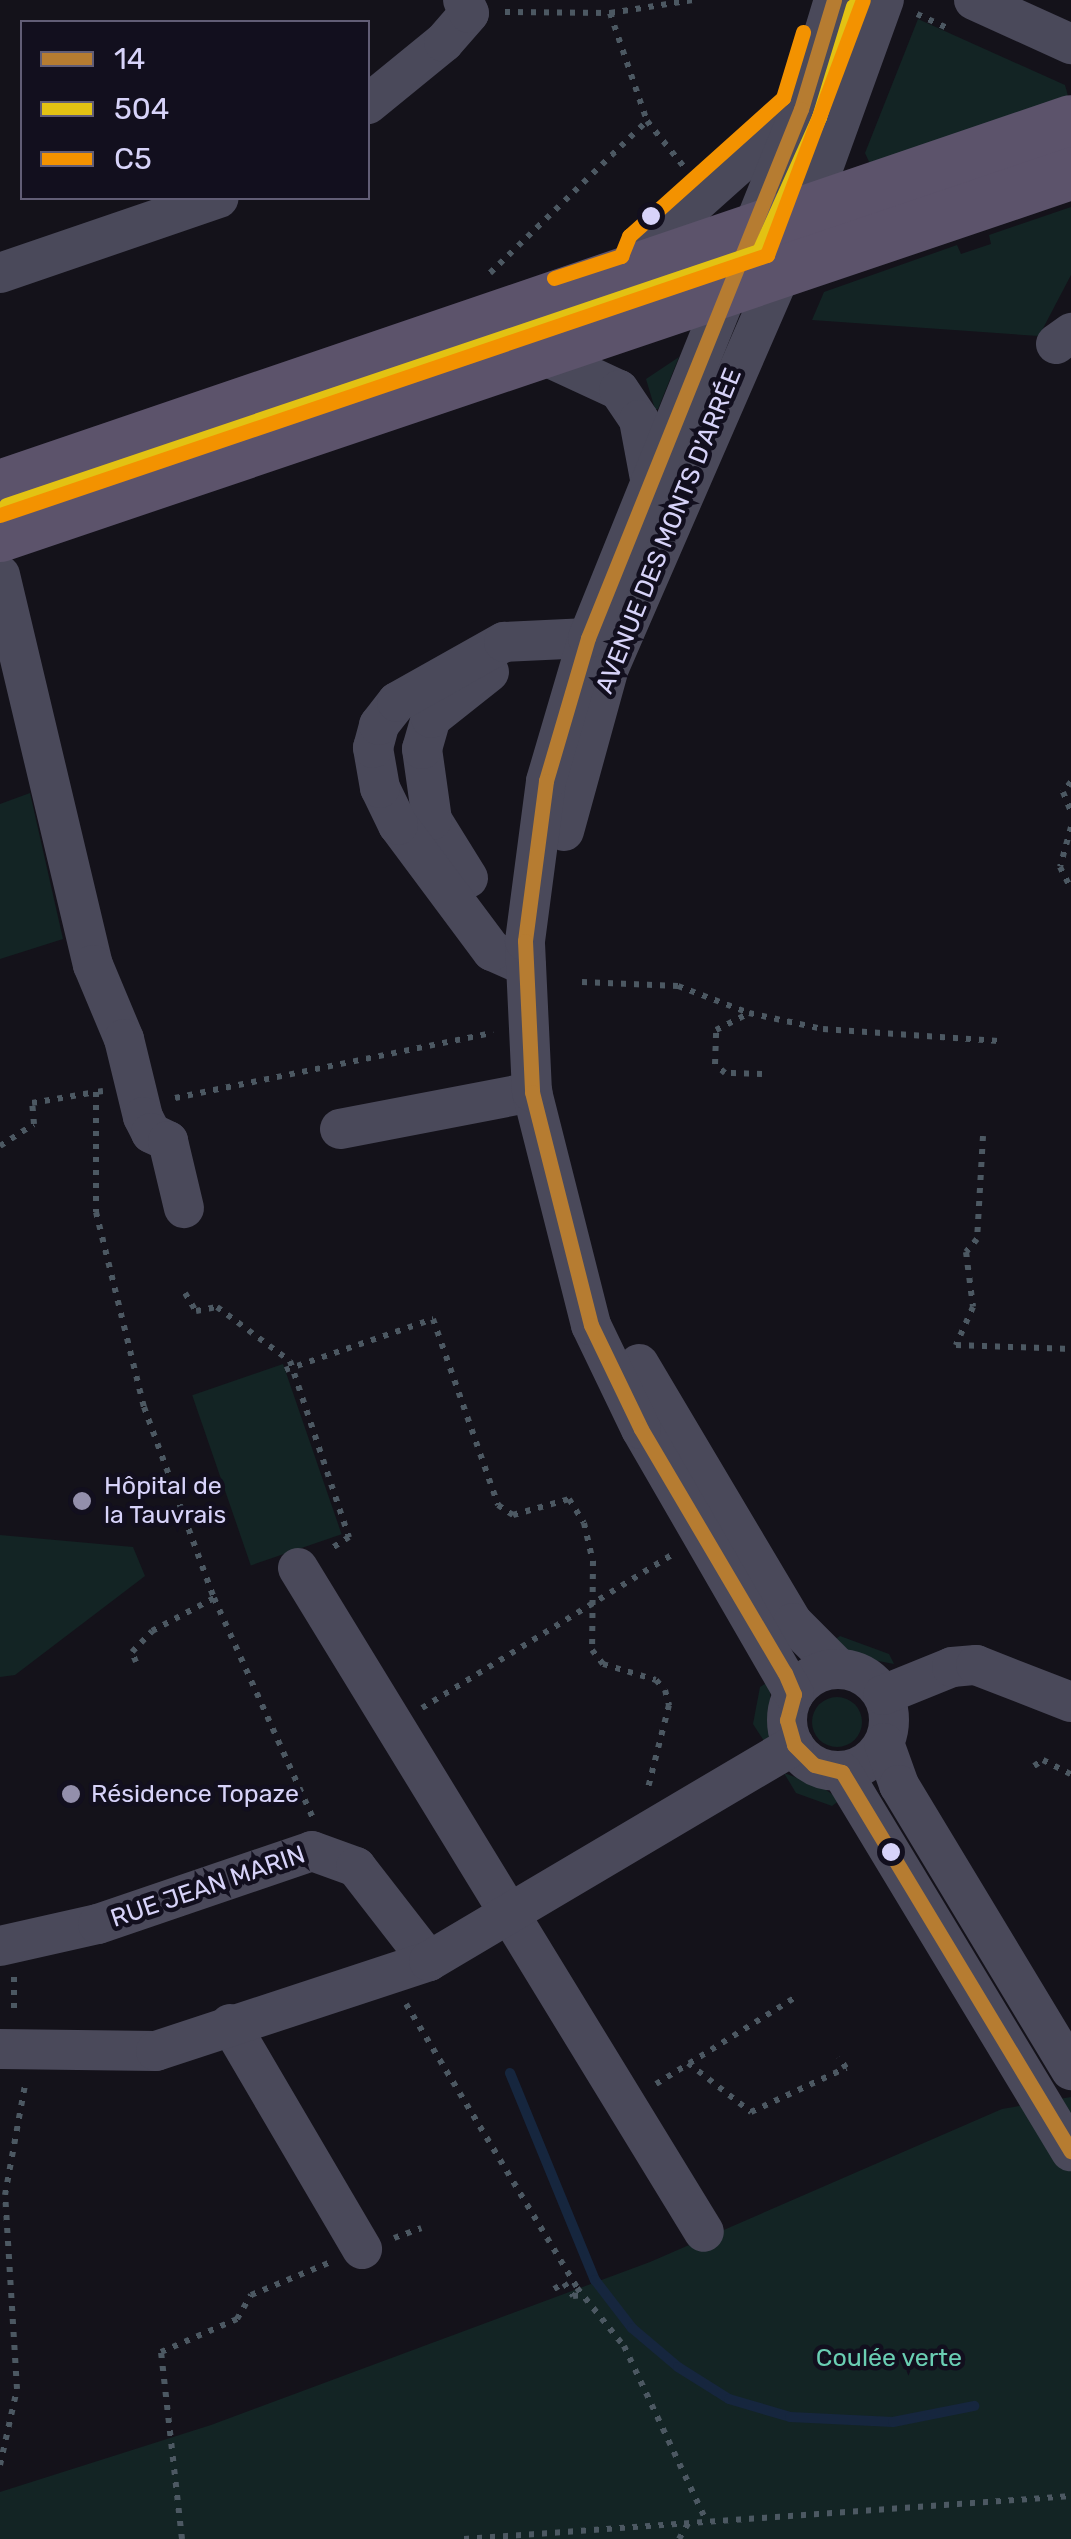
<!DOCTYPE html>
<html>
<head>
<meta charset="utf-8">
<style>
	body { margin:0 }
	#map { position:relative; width:1071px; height:2539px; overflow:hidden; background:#14121a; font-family:Rubik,sans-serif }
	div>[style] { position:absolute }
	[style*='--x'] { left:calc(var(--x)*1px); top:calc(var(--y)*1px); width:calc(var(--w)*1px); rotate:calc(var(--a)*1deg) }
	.green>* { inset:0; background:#132424; transform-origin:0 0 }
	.round { border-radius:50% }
	.stream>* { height:10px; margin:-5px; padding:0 5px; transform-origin:5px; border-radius:5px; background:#16263e }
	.path>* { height:6px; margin-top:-3px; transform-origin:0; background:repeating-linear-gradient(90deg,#4c5862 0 5px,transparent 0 13px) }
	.minor>* { height:40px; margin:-20px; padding:0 20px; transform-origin:20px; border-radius:20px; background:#4a495a }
	.minor>.ring { margin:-20px; padding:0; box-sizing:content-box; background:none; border:40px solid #4a495a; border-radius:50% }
	.major>* { height:52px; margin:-26px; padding:0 26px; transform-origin:26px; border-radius:26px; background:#5c536b }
	.bus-1>* { height:15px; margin:-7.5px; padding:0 7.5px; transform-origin:7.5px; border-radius:7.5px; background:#b67c31 }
	.bus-2>* { height:15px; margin:-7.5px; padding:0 7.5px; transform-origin:7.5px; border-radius:7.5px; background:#e3c213 }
	.bus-3>* { height:15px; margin:-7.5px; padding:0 7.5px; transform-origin:7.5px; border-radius:7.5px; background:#f39200 }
	.dots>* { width:28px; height:28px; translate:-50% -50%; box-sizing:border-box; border:5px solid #120f1e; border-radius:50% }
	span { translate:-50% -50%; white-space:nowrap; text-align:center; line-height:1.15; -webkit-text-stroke:9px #120f1e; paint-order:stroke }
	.street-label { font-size:25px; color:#d7d3f9 }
	.poi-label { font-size:25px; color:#d7d3f9 }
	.left { translate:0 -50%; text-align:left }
	.park-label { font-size:25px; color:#6aceb3 }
	.legend { position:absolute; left:20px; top:20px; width:350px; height:180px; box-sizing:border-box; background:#120f1e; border:2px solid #615d76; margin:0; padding:12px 18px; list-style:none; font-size:30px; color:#d7d3f9 }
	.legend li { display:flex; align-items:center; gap:20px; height:50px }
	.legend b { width:50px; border:2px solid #615d76 }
</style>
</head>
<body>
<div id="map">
	<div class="green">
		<div style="clip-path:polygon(918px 19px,1065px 85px,1068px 96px,871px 166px,865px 153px)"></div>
		<div style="clip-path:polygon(1071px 207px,1071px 275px,1039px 336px,812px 320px,824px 292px,957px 245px,961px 254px,991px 244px,989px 235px)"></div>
		<div style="clip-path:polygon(679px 357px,658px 409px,655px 409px,646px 379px)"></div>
		<div style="clip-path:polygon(30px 793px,63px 939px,0 959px,0 804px)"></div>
		<div style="left:283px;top:1364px;width:180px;height:96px;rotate:71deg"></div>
		<div style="clip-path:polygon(0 1535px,133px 1547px,145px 1576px,15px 1675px,0 1677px)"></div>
		<div style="clip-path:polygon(840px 1636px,889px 1654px,894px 1664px,847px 1655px,831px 1642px)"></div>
		<div style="clip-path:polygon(770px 1681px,771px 1731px,766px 1744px,753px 1724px,760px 1687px)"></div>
		<div class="round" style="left:812px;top:1697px;width:50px;height:50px"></div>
		<div style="clip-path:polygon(784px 1773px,822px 1787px,840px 1800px,832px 1806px,796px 1793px)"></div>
		<div style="clip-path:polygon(1071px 2097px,1071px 2539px,0 2539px,0 2492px,211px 2425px,650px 2262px,1002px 2109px)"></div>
	</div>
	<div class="stream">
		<div style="--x:510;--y:2073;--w:224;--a:67.7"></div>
		<div style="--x:595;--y:2280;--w:61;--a:52.4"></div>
		<div style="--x:632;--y:2328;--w:60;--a:40.3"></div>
		<div style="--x:678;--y:2367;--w:60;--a:32.1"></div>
		<div style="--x:729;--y:2399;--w:64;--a:16.4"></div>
		<div style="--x:790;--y:2417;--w:103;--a:2.8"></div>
		<div style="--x:893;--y:2422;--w:83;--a:-11.2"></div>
	</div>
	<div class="path">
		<div style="--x:505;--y:12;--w:105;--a:0.5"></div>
		<div style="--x:610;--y:13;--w:84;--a:-8.9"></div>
		<div style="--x:610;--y:13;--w:114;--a:71.1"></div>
		<div style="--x:647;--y:121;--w:59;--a:51.2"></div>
		<div style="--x:917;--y:14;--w:38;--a:25"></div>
		<div style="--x:490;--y:273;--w:219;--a:-44.1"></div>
		<div style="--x:1071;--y:782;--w:13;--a:129"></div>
		<div style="--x:1063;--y:792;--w:22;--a:68"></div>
		<div style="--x:1071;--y:827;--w:41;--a:105.4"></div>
		<div style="--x:1060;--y:867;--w:25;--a:63"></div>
		<div style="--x:582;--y:982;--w:96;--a:2.4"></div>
		<div style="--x:678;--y:986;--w:76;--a:20.8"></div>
		<div style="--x:762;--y:1074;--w:37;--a:-178"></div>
		<div style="--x:725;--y:1073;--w:13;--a:-138"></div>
		<div style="--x:715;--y:1064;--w:34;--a:-88"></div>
		<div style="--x:716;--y:1030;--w:37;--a:-27"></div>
		<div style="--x:749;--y:1013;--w:76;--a:12.2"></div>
		<div style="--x:823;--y:1029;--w:176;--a:3.9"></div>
		<div style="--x:103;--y:1091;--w:7;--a:172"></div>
		<div style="--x:96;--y:1092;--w:120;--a:90"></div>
		<div style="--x:96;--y:1212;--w:201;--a:76.2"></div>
		<div style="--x:144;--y:1407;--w:203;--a:69.9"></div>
		<div style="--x:214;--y:1598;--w:241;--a:65.8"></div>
		<div style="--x:175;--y:1098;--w:325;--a:-11.6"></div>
		<div style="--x:983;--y:1136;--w:103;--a:93.3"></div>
		<div style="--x:977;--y:1239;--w:17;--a:130"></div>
		<div style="--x:966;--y:1252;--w:55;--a:82.7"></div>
		<div style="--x:973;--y:1307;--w:42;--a:114.1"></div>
		<div style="--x:956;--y:1345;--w:115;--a:2"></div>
		<div style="--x:0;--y:1146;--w:40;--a:-32.9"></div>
		<div style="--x:34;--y:1124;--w:21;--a:-95"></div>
		<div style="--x:32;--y:1103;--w:65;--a:-9.8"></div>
		<div style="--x:185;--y:1293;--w:21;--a:59"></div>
		<div style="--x:196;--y:1311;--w:21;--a:-11"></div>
		<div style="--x:217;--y:1307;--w:91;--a:36.5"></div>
		<div style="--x:290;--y:1361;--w:186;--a:71.5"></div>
		<div style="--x:349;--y:1537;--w:24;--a:147"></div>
		<div style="--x:285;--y:1370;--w:157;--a:-19"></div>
		<div style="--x:433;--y:1319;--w:197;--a:70.7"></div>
		<div style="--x:498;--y:1505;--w:18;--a:34"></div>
		<div style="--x:513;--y:1515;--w:58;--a:-15.9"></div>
		<div style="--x:569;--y:1499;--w:28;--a:58"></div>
		<div style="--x:584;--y:1523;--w:39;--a:77"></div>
		<div style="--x:593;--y:1561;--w:89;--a:90.6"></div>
		<div style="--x:592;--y:1650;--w:18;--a:52"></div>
		<div style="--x:603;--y:1664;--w:55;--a:16.8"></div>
		<div style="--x:656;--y:1680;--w:13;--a:48"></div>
		<div style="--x:665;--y:1690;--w:16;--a:75"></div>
		<div style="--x:669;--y:1705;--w:86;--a:104.2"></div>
		<div style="--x:136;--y:1662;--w:11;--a:-112"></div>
		<div style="--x:132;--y:1652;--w:29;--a:-46"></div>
		<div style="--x:152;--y:1631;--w:70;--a:-28"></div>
		<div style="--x:422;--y:1708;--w:293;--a:-31.5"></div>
		<div style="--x:1034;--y:1766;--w:11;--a:-34"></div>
		<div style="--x:1043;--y:1760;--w:31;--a:27"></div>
		<div style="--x:14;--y:1977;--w:38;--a:90"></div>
		<div style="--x:406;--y:2004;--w:332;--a:58.9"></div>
		<div style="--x:577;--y:2288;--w:75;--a:51"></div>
		<div style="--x:624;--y:2346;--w:192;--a:64.8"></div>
		<div style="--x:688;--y:2063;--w:80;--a:37.9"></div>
		<div style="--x:751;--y:2112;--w:105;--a:-24.9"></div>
		<div style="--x:846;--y:2068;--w:13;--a:-122"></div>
		<div style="--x:656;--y:2084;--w:168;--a:-31.9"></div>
		<div style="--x:394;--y:2238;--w:29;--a:-20"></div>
		<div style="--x:554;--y:2289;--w:12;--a:-31"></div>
		<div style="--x:564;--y:2283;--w:16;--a:55"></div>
		<div style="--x:573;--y:2296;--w:10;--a:-6"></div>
		<div style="--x:0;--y:2465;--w:78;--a:-77.4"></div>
		<div style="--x:17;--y:2389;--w:194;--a:-93.5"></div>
		<div style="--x:5;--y:2195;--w:112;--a:-79.7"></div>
		<div style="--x:182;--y:2539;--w:188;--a:-96.4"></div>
		<div style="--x:161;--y:2352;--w:83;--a:-23.5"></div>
		<div style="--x:237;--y:2319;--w:28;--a:-60"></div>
		<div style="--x:251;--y:2295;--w:87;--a:-22.4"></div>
		<div style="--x:464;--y:2539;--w:609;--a:-4.05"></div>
		<div style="--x:679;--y:2539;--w:20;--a:-60"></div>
	</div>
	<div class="minor">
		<div style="--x:974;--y:0;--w:107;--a:24.4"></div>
		<div style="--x:368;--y:104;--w:98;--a:-39.2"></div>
		<div style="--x:444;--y:42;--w:38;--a:-49"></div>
		<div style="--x:469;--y:13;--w:14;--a:-115"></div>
		<div style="--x:638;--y:271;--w:20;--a:-79"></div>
		<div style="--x:642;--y:251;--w:204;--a:-41.8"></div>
		<div style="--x:0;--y:273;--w:231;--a:-18.9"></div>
		<div style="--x:1056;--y:344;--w:19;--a:-36"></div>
		<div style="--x:537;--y:352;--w:90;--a:24.9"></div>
		<div style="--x:619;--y:390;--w:36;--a:56"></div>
		<div style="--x:639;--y:420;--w:60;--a:79.4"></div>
		<div style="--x:0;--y:575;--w:401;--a:76.6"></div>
		<div style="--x:93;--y:965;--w:80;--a:67.3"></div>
		<div style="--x:124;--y:1039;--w:80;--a:76.3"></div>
		<div style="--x:143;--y:1117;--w:18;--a:63"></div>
		<div style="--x:151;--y:1133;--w:19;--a:25"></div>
		<div style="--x:168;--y:1141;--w:69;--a:76.6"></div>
		<div style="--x:564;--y:831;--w:169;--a:-74.6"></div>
		<div style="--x:609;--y:668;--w:494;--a:-66.5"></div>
		<div style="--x:806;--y:215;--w:229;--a:-70.1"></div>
		<div style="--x:468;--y:878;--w:68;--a:-121.8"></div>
		<div style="--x:432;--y:820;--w:72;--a:-98"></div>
		<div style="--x:422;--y:749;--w:32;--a:-74"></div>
		<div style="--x:431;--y:718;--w:74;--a:-38.4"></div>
		<div style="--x:526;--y:966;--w:37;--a:-156"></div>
		<div style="--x:492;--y:951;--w:157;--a:-126.7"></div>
		<div style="--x:398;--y:825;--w:41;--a:-115.9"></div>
		<div style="--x:380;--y:788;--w:41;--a:-99.9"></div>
		<div style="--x:373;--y:748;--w:24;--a:-75"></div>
		<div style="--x:379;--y:725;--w:29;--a:-52"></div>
		<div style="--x:397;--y:702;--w:123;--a:-29.3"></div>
		<div style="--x:504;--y:642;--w:84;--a:-2.7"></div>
		<div style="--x:340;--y:1129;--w:196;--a:-10.9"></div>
		<div style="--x:639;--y:1364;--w:301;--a:59.3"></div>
		<div style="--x:793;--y:1623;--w:65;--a:45"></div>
		<div style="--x:298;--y:1568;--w:778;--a:58.56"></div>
		<div class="ring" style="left:787px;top:1669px;width:62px;height:62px"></div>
		<div style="--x:794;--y:1694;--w:306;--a:-120"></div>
		<div style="--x:641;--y:1429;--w:115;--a:-115.7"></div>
		<div style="--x:591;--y:1325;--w:240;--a:-104.2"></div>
		<div style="--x:532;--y:1092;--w:151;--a:-92.7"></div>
		<div style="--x:525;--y:941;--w:161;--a:-82.5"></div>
		<div style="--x:546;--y:781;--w:149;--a:-73.6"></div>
		<div style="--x:588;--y:638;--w:570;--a:-68.07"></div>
		<div style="--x:801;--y:109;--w:114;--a:-73.2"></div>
		<div style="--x:883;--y:1695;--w:74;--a:-22.1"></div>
		<div style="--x:952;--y:1667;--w:24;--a:-5"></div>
		<div style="--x:976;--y:1665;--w:102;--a:21.3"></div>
		<div style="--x:884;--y:1743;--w:45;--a:70.3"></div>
		<div style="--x:899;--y:1785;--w:333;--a:58.9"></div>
		<div style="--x:842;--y:1772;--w:443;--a:58.9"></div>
		<div style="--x:0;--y:1946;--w:100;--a:-12.7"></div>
		<div style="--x:98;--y:1924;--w:226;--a:-18.8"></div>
		<div style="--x:312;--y:1851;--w:47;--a:20"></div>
		<div style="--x:356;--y:1867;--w:119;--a:52.2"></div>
		<div style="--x:230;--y:2024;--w:261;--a:59.6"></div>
		<div style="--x:0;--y:2049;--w:156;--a:0.7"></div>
		<div style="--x:156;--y:2051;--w:287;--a:-18.2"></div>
		<div style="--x:429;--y:1961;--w:424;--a:-30.6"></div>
	</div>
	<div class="major">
		<div style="--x:0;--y:486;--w:1131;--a:-18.82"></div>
		<div style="--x:0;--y:536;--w:1131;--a:-18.68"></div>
	</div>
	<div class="bus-1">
		<div style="--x:834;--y:0;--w:114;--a:106.8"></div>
		<div style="--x:801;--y:109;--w:570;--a:111.93"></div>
		<div style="--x:588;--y:638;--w:149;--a:106.4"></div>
		<div style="--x:546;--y:781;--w:161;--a:97.5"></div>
		<div style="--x:525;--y:941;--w:151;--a:87.3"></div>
		<div style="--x:532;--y:1092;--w:240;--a:75.8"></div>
		<div style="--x:591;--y:1325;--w:115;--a:64.3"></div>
		<div style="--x:641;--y:1429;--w:283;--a:59.5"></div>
		<div style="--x:785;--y:1673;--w:23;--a:67"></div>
		<div style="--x:794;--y:1694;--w:27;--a:105"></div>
		<div style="--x:787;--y:1720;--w:26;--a:74"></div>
		<div style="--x:794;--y:1745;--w:28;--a:45"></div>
		<div style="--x:814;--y:1765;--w:29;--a:14"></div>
		<div style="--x:842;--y:1772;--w:443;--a:58.9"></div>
	</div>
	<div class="bus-2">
		<div style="--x:6;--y:505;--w:795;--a:-18.64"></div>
		<div style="--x:759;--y:251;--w:147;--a:-65.9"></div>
		<div style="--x:819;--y:117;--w:116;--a:-73"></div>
	</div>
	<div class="bus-3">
		<div style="--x:554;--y:278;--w:71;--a:-18.2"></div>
		<div style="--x:621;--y:256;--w:22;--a:-68"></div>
		<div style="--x:629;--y:236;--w:207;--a:-41.9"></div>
		<div style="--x:783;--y:98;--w:69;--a:-73.1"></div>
		<div style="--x:0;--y:515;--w:810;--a:-18.73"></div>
		<div style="--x:767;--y:255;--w:272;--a:-69.4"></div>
	</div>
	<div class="dots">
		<div style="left:651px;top:216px;background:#d7d3f9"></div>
		<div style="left:82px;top:1501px;background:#938fab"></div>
		<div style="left:71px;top:1794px;background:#938fab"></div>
		<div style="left:891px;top:1852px;background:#d7d3f9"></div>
	</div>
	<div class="street-label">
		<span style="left:669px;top:531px;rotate:-68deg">AVENUE DES MONTS D'ARRÉE</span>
		<span style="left:208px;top:1887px;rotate:-19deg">RUE JEAN MARIN</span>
	</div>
	<div class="poi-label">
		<span class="left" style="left:104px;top:1501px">Hôpital de<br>la Tauvrais</span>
		<span class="left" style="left:91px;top:1794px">Résidence Topaze</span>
	</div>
	<div class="park-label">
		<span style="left:889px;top:2358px">Coulée verte</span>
	</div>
	<ul class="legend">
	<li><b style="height:12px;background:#b67c31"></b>14</li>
	<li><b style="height:12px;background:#e3c213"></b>504</li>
	<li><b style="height:12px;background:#f39200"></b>C5</li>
	</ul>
</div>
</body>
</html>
